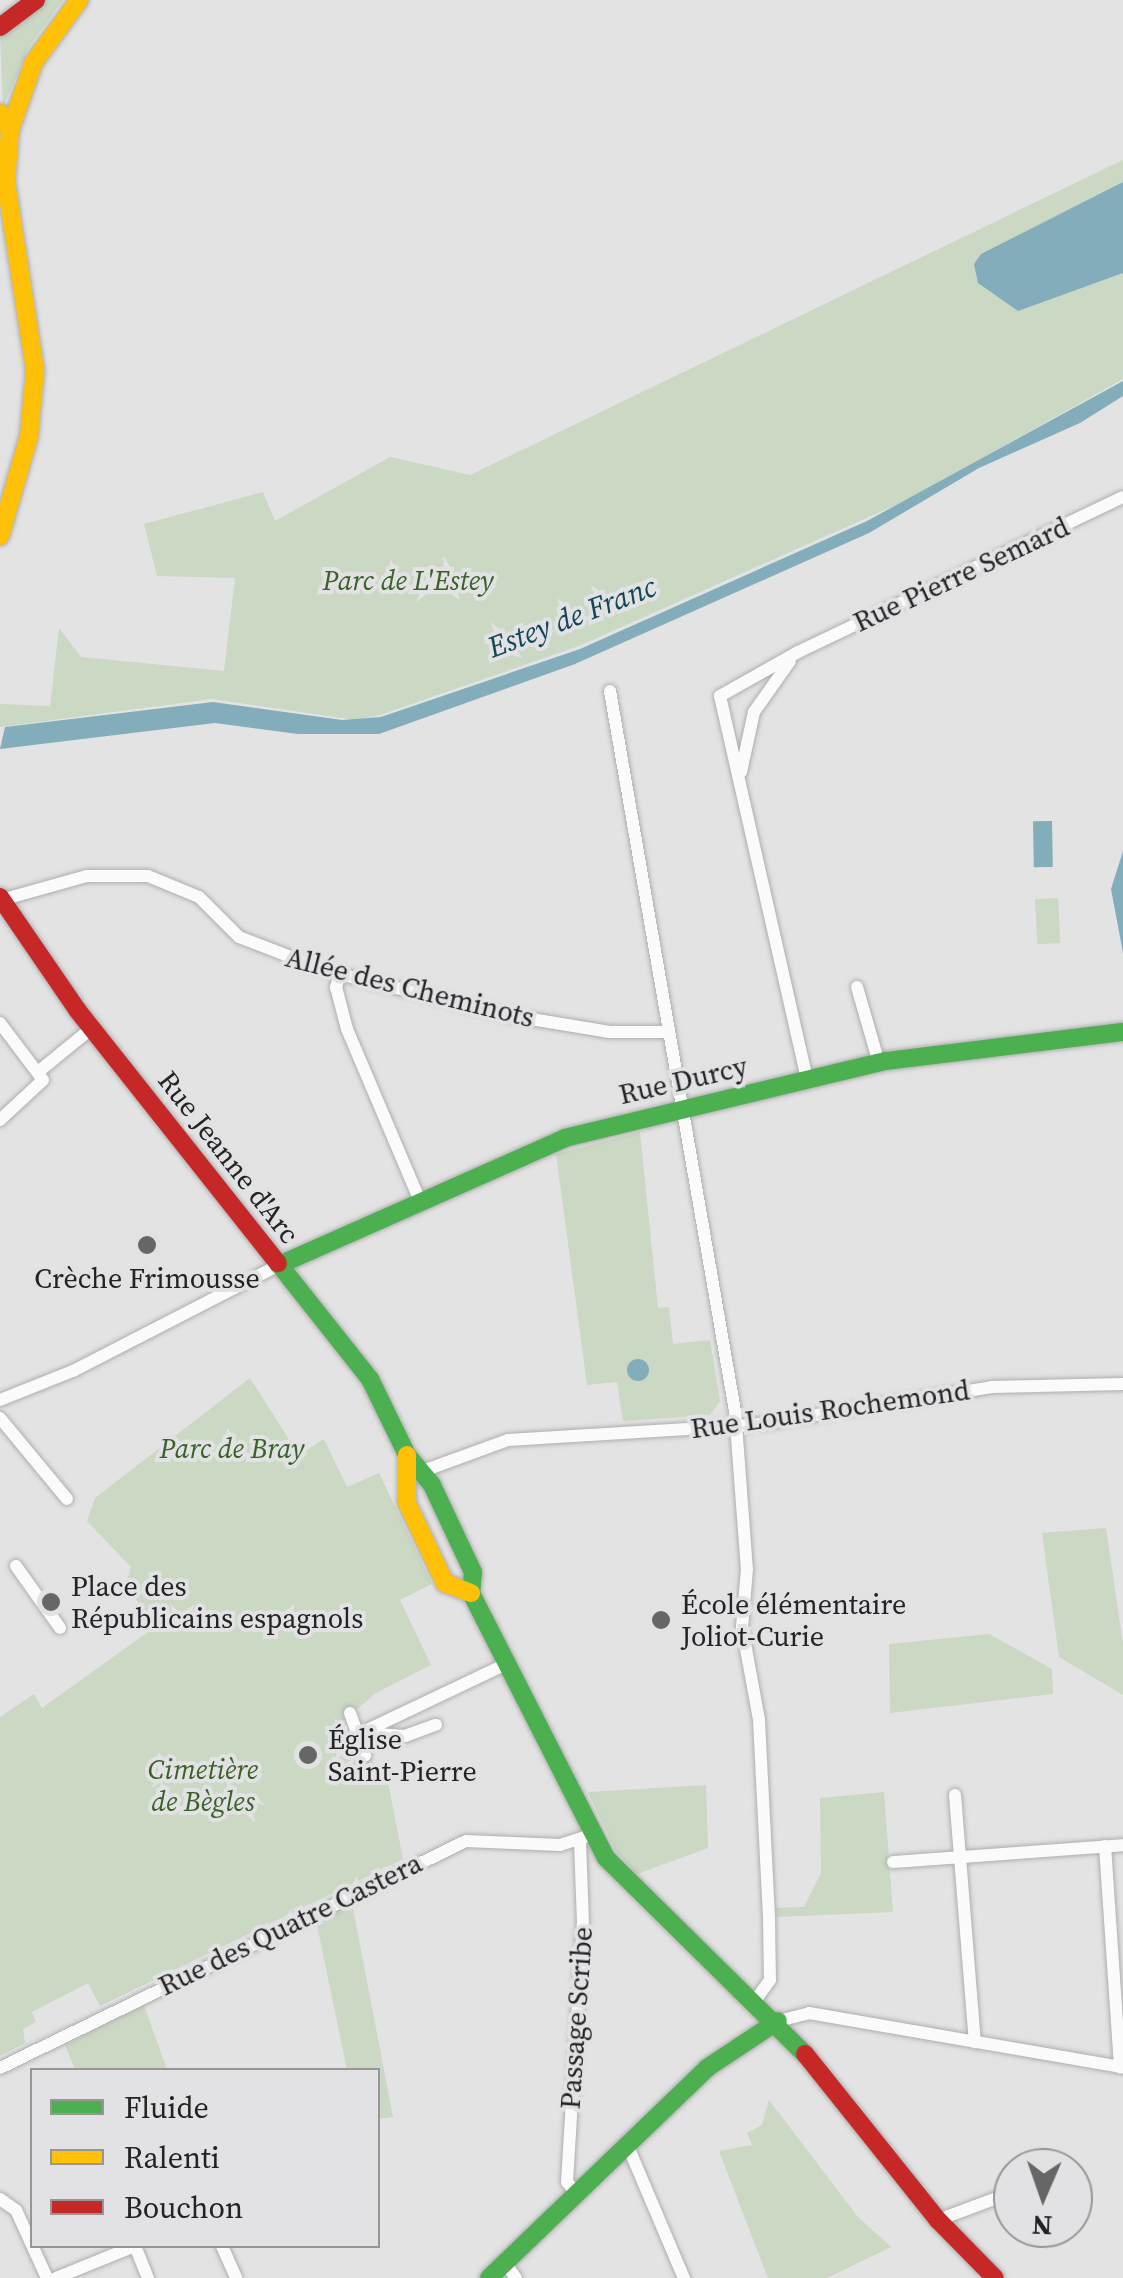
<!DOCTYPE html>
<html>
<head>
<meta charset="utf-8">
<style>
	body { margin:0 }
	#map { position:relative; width:1123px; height:2278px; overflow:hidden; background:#e3e3e3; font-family:"Source Serif 4",serif }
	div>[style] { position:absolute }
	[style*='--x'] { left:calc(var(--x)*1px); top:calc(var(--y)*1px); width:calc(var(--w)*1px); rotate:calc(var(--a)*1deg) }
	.green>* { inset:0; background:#cad8c4; transform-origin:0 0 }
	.water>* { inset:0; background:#84adbc; transform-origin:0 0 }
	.round { border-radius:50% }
	.roads { filter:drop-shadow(0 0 2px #aeaeae) drop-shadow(0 0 2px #aeaeae) }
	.street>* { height:12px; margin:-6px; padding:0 6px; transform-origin:6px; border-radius:6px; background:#fbfbfb }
	.fast>* { height:18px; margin:-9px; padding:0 9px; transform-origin:9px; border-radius:9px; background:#4caf50 }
	.slow>* { height:18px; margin:-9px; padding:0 9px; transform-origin:9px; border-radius:9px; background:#ffc107 }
	.jam>* { height:18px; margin:-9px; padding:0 9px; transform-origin:9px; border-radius:9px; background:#c62828 }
	.dots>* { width:28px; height:28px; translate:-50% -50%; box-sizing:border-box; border:5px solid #e2e2e4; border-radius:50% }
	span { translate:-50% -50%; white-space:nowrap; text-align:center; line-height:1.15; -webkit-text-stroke:8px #e2e2e4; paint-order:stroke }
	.street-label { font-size:28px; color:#232324 }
	.park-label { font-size:28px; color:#3a6127; font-style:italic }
	.poi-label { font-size:28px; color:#232324 }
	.left { translate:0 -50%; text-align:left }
	.water-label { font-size:30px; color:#144656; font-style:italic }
	.legend { position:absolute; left:30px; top:2068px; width:350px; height:180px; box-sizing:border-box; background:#e2e2e4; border:2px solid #969697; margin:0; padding:12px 18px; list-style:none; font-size:30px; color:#232324 }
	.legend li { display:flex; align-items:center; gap:20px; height:50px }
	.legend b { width:50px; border:2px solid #969697 }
	.north { position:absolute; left:993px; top:2148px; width:100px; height:100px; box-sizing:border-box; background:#e2e2e4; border:2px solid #969697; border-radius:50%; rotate:182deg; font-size:28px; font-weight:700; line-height:40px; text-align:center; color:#232324 }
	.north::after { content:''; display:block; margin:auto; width:35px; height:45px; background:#666667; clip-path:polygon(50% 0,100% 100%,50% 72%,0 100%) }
</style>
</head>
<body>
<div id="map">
	<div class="green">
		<div style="clip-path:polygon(44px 0,63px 0,30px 45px,3px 107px,0 34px)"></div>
		<div style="clip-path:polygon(1123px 160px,1123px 379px,909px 499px,579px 646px,380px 715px,356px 720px,212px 699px,0 727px,0 704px,50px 706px,59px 628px,81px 657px,224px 671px,235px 578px,157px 576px,144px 524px,263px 492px,275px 521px,390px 457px,470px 475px)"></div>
		<div style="left:1058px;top:898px;width:45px;height:23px;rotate:87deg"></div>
		<div style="clip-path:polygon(640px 1132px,658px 1308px,669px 1307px,673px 1344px,710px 1340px,720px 1401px,710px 1415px,623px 1421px,617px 1382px,587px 1385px,556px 1154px)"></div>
		<div style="clip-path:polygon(250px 1378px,299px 1455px,324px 1439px,347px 1487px,379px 1473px,432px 1584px,400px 1600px,431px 1665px,376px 1693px,343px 1721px,358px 1755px,371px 1756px,378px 1783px,388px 1782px,403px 1859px,100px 2006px,88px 1983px,32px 2012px,36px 2022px,23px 2029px,25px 2043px,0 2056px,0 1717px,34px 1694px,42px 1708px,155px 1627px,126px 1585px,131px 1567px,87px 1521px,95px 1498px)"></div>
		<div style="clip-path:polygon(1106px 1528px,1123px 1644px,1123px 1695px,1059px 1657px,1042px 1533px)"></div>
		<div style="clip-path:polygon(989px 1634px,1052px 1669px,1053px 1694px,890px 1713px,889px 1644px)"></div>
		<div style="clip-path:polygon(706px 1785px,708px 1848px,637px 1874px,616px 1851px,588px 1792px)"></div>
		<div style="clip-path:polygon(884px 1792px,893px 1912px,777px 1917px,776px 1908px,804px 1907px,821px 1873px,820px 1798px)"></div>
		<div style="clip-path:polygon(352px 1903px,393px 2117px,378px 2119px,378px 2070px,347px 2070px,316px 1920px)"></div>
		<div style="clip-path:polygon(144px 2005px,167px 2070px,75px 2070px,65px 2045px)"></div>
		<div style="clip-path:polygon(769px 2100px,858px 2217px,891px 2247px,827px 2278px,768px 2278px,719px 2151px,752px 2145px,747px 2133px,762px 2125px)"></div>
	</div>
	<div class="water">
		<div style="clip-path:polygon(1123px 182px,1123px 273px,1018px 311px,978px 283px,974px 264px,981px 254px)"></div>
		<div style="clip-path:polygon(1123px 381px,1123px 396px,1080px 423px,979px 468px,869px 533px,575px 664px,379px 734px,298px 734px,215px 723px,0 749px,5px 727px,213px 702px,342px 720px,381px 717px,580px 649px,867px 521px)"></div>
		<div style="left:1052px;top:821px;width:46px;height:19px;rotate:89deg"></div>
		<div style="clip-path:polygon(1123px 851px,1123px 953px,1111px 889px)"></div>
		<div class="round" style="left:627px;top:1359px;width:22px;height:22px"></div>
	</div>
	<div class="roads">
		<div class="street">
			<div style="--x:610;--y:691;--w:731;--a:80.15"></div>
			<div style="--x:735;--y:1411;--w:158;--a:85.7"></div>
			<div style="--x:747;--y:1569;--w:58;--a:94.9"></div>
			<div style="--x:742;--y:1627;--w:95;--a:79.6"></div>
			<div style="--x:759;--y:1720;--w:198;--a:87.1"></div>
			<div style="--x:769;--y:1918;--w:62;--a:89.1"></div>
			<div style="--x:770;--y:1980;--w:24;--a:126"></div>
			<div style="--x:741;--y:772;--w:61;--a:-77.8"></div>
			<div style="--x:754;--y:712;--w:62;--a:-54.8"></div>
			<div style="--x:1;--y:900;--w:89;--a:-15.6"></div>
			<div style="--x:87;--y:876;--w:61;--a:0"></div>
			<div style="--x:148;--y:876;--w:55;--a:22.4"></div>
			<div style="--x:199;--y:897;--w:57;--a:45"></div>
			<div style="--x:239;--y:937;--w:94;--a:21.1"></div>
			<div style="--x:327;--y:971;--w:185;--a:13.7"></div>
			<div style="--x:507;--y:1015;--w:104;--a:9.4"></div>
			<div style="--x:610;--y:1032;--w:56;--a:0"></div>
			<div style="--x:340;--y:974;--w:14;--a:107"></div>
			<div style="--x:336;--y:987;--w:43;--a:75.3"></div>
			<div style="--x:347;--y:1029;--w:185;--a:67"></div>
			<div style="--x:857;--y:987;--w:79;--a:73.9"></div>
			<div style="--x:0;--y:1023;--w:71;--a:53"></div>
			<div style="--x:43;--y:1080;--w:59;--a:137.1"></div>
			<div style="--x:38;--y:1072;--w:70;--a:-39.2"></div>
			<div style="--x:807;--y:1079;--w:393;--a:-102.8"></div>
			<div style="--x:720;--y:696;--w:90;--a:-29.4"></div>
			<div style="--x:798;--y:652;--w:360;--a:-25.5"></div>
			<div style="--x:0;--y:1400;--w:79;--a:-21.7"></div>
			<div style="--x:73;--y:1371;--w:232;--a:-27.2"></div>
			<div style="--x:0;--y:1418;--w:105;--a:50.4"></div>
			<div style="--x:423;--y:1471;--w:90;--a:-20"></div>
			<div style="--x:508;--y:1440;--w:245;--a:-3.5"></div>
			<div style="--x:753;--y:1425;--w:242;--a:-9"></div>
			<div style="--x:992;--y:1387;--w:131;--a:-1.3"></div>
			<div style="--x:16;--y:1566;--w:76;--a:54.6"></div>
			<div style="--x:350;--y:1713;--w:45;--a:70.3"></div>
			<div style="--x:361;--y:1733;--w:161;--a:-25.4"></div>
			<div style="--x:364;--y:1733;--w:41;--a:4.2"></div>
			<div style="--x:405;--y:1736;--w:33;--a:-20"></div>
			<div style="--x:955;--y:1795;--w:248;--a:85.4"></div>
			<div style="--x:1105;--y:1846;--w:222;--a:86.1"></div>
			<div style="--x:893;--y:1862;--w:231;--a:-4.2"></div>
			<div style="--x:778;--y:2021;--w:32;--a:-14"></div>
			<div style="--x:809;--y:2013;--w:319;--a:9.8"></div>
			<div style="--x:0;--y:2068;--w:518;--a:-25.97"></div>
			<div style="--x:466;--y:1841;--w:94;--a:2.4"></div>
			<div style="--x:560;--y:1845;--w:36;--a:-18"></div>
			<div style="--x:627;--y:2144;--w:146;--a:67"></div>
			<div style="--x:576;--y:2193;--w:14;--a:-129"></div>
			<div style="--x:567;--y:2182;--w:259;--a:-86.5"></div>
			<div style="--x:583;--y:1923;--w:82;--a:-92.1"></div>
			<div style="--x:0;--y:2199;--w:19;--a:35"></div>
			<div style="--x:16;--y:2210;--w:75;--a:65.5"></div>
			<div style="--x:938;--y:2220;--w:80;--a:-20.5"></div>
			<div style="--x:222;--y:2246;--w:35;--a:66"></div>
			<div style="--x:505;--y:2263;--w:19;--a:54"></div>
			<div style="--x:56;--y:2278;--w:85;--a:-22.1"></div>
			<div style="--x:135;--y:2246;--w:35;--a:68"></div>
		</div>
		<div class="fast">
			<div style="--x:278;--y:1263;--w:148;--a:51.6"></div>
			<div style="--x:370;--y:1379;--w:85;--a:64"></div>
			<div style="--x:407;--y:1455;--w:39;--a:50"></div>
			<div style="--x:432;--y:1485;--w:96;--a:64.8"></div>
			<div style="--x:473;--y:1572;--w:21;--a:95"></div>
			<div style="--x:471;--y:1593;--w:297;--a:63"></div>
			<div style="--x:606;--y:1858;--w:279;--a:44.6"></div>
			<div style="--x:279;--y:1265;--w:313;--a:-23.9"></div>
			<div style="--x:565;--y:1138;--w:330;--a:-13.5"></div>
			<div style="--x:886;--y:1061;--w:239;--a:-7"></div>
			<div style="--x:489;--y:2278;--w:303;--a:-43.9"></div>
			<div style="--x:707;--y:2068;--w:85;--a:-33.5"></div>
		</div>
		<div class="slow">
			<div style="--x:0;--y:113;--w:20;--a:60"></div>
			<div style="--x:0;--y:536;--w:104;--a:-73.8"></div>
			<div style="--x:29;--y:436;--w:66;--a:-84.8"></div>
			<div style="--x:35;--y:370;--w:190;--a:-98.8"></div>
			<div style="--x:6;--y:182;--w:52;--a:-85.6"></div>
			<div style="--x:10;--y:130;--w:72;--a:-70.6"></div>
			<div style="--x:34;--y:62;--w:77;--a:-54"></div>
			<div style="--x:407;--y:1455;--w:48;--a:90"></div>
			<div style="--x:407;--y:1503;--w:89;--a:64.6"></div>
			<div style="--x:445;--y:1583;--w:28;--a:21"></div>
		</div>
		<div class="jam">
			<div style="--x:0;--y:27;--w:45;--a:-36.9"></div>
			<div style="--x:0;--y:897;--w:138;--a:55.6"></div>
			<div style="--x:78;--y:1011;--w:322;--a:51.6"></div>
			<div style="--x:805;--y:2054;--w:213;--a:51.3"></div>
			<div style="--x:938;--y:2220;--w:81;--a:45.5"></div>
		</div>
	</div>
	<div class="dots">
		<div style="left:147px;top:1245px;background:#666667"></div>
		<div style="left:51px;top:1602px;background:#666667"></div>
		<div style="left:661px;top:1620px;background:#666667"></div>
		<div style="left:308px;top:1755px;background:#666667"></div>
	</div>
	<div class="street-label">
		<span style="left:961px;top:574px;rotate:-25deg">Rue Pierre Semard</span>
		<span style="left:410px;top:987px;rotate:14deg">Allée des Cheminots</span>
		<span style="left:683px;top:1080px;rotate:-13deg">Rue Durcy</span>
		<span style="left:229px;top:1157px;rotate:52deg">Rue Jeanne d'Arc</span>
		<span style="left:830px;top:1409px;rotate:-8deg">Rue Louis Rochemond</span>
		<span style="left:290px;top:1924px;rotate:-26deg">Rue des Quatre Castera</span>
		<span style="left:576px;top:2018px;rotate:-86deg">Passage Scribe</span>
	</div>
	<div class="park-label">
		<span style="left:408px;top:580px">Parc de L'Estey</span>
		<span style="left:232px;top:1448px">Parc de Bray</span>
		<span style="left:203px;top:1785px">Cimetière<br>de Bègles</span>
	</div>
	<div class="poi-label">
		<span style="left:147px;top:1278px">Crèche Frimousse</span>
		<span class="left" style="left:71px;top:1602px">Place des<br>Républicains espagnols</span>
		<span class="left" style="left:681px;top:1620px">École élémentaire<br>Joliot-Curie</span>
		<span class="left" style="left:328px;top:1755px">Église<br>Saint-Pierre</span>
	</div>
	<div class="water-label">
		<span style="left:572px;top:617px;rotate:-21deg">Estey de Franc</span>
	</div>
	<ul class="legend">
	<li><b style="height:12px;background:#4caf50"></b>Fluide</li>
	<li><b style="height:12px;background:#ffc107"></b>Ralenti</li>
	<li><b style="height:12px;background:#c62828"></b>Bouchon</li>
	</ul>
	<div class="north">N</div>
</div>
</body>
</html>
